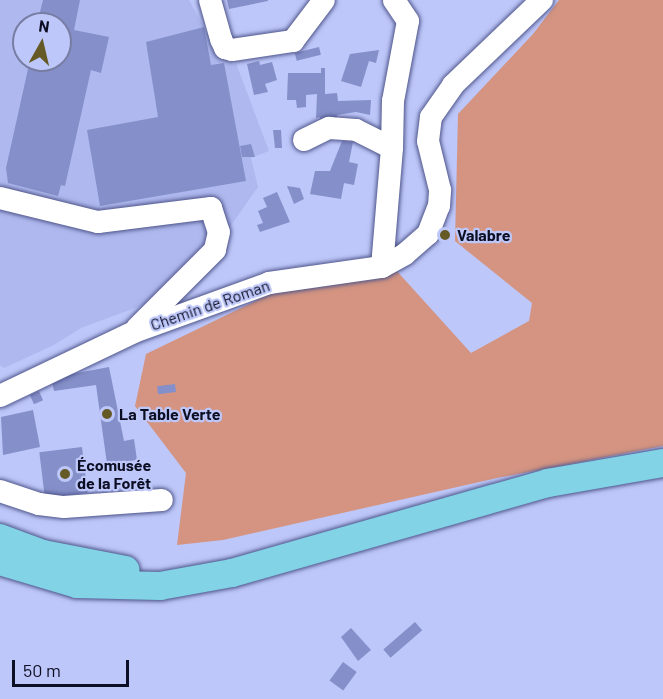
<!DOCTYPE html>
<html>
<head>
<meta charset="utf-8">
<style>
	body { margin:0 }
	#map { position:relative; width:663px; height:699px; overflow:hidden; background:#bec7f9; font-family:Barlow,sans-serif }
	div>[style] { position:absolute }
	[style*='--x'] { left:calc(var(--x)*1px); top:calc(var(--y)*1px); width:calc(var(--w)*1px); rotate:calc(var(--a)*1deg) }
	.built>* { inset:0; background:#afb9ef }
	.green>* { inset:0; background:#d49481 }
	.building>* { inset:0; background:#858fc9; transform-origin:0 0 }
	.roads { filter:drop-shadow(0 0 2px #4e558a) drop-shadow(0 0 2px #4e558a) }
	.minor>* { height:22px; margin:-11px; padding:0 11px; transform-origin:11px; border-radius:11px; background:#fff }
	.major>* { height:28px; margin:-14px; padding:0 14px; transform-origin:14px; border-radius:14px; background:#81d3e5 }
	.dots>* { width:16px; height:16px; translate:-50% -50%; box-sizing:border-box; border:3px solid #bec7f9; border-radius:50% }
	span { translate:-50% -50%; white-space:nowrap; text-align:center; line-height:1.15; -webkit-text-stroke:4.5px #bec7f9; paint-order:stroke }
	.poi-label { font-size:16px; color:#0c0e23; font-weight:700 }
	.left { translate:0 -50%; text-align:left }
	.street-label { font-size:16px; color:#0c0e23 }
	.north { position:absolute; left:12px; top:12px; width:60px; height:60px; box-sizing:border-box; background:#bec7f9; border:2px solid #777da3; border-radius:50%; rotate:8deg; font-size:16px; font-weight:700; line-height:24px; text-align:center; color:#0c0e23 }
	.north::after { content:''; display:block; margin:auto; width:21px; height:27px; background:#655a26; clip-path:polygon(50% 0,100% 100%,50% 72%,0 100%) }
	.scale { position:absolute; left:12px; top:660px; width:117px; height:27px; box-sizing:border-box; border:3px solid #0c0e23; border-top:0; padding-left:8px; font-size:18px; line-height:21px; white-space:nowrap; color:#0c0e23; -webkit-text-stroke:4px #bec7f9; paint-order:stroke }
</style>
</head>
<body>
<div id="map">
	<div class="built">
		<div style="clip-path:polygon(evenodd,0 0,189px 0,213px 44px,234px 65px,236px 63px,269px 151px,251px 158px,258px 187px,230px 227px,227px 255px,197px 285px,81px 328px,54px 345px,4px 368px,0 365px,0 0,24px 24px,60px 24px,60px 60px,24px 60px,24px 24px)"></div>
	</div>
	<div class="green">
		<div style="clip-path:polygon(559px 0,663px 0,663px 446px,497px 478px,223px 540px,177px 545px,186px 473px,135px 406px,146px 354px,280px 289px,395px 269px,471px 353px,529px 321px,532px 303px,455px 241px,458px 114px,533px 34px)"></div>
	</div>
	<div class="building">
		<div style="clip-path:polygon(43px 0,80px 0,74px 30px,109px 37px,101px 73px,91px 70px,65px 186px,61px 185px,58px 196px,8px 183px,6px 168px,30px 60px,60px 60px,60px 24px,37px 24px)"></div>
		<div style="clip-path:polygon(227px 0,268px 0,268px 1px,229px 9px)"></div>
		<div style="clip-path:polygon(204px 27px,211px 65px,224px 63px,246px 181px,100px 206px,87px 130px,158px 117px,146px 42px)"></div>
		<div style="left:319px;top:47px;width:8px;height:25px;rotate:76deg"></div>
		<div style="clip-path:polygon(379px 50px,376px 63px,369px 61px,361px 87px,341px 81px,350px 54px)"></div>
		<div style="clip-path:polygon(259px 61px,260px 65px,272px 62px,277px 80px,265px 84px,268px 92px,254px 95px,247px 64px)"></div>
		<div style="clip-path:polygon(321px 68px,325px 68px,325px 94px,337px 93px,338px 101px,371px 100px,370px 115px,356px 112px,337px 115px,338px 122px,321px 125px,320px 117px,316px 118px,317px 94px,306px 95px,306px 107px,297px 108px,296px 100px,287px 100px,288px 73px,321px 73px)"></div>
		<div style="clip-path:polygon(273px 130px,281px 130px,282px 148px,275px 148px)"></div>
		<div style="clip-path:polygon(354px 138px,358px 143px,353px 142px,349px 162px,358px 164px,354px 185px,344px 183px,341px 199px,310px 194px,315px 171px,330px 171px,342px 141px,353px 142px)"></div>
		<div style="clip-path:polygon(251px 144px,255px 157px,242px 157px,240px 146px)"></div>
		<div style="clip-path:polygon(287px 186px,300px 188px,304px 199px,294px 204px)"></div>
		<div style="clip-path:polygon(277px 192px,290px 222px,260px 232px,257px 225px,263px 223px,258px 211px,267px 207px,263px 198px)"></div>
		<div style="clip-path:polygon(109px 367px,124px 441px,134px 439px,137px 460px,107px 464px,96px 385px,54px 391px,51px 378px)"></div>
		<div style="left:175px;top:384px;width:8px;height:18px;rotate:83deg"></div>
		<div style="left:39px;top:391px;width:10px;height:10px;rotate:66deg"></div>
		<div style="clip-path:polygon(33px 410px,40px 447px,3px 455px,1px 417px)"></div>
		<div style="left:82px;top:447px;width:46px;height:43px;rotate:83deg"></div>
		<div style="left:415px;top:622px;width:11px;height:42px;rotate:49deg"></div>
		<div style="clip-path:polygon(351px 628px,371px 650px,358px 661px,341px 637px)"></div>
		<div style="left:343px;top:662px;width:17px;height:23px;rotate:36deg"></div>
	</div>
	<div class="roads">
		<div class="minor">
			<div style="--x:210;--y:0;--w:41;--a:74.2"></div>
			<div style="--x:221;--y:39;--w:10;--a:66"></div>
			<div style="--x:225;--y:48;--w:7;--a:16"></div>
			<div style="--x:232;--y:50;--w:62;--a:-8.4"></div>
			<div style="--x:293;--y:41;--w:51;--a:-52.9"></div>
			<div style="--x:304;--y:140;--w:28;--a:-26"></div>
			<div style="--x:329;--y:128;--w:27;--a:4"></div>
			<div style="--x:356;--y:130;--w:40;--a:26.6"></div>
			<div style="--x:392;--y:148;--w:119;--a:94.8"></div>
			<div style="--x:392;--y:148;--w:47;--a:-88.8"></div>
			<div style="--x:393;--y:101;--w:81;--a:-79.4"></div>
			<div style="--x:408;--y:21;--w:25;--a:-124"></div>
			<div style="--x:0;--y:198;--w:101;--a:13.8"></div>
			<div style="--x:98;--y:222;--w:114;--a:-7.1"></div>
			<div style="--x:211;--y:208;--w:25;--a:72"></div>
			<div style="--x:219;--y:232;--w:18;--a:103"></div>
			<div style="--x:215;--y:250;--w:110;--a:135"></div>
			<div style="--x:0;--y:396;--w:148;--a:-25.5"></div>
			<div style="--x:134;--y:332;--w:144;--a:-19.9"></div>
			<div style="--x:269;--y:283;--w:114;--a:-8.1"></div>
			<div style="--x:382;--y:267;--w:26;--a:-29"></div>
			<div style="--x:405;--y:254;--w:30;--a:-41"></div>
			<div style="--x:428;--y:234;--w:30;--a:-69"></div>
			<div style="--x:439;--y:206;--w:16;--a:-86"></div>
			<div style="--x:440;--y:190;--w:50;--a:-103.8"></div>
			<div style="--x:428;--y:141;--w:24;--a:-83"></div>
			<div style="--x:431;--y:117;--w:39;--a:-55"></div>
			<div style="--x:453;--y:85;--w:123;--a:-43.7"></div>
			<div style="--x:0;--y:491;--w:41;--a:18.4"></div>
			<div style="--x:39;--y:504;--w:25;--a:7"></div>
			<div style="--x:64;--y:507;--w:98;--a:-4.1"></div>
		</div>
		<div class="major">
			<div style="--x:0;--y:538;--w:46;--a:20.4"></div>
			<div style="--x:43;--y:554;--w:84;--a:11"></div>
			<div style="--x:0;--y:561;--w:80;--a:16.6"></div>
			<div style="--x:77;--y:584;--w:83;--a:1.4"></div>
			<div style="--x:160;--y:586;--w:73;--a:-10.2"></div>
			<div style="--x:232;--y:573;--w:329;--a:-15.9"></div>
			<div style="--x:548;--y:483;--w:117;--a:-9.9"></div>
		</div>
	</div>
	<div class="dots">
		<div style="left:445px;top:235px;background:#655a26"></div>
		<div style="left:107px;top:414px;background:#655a26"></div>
		<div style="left:65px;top:474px;background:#655a26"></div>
	</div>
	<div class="poi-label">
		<span class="left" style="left:457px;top:235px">Valabre</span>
		<span class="left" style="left:119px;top:414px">La Table Verte</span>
		<span class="left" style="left:77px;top:474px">Écomusée<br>de la Forêt</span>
	</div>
	<div class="street-label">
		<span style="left:210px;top:305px;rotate:-19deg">Chemin de Roman</span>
	</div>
	<div class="north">N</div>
	<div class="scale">50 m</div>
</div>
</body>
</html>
